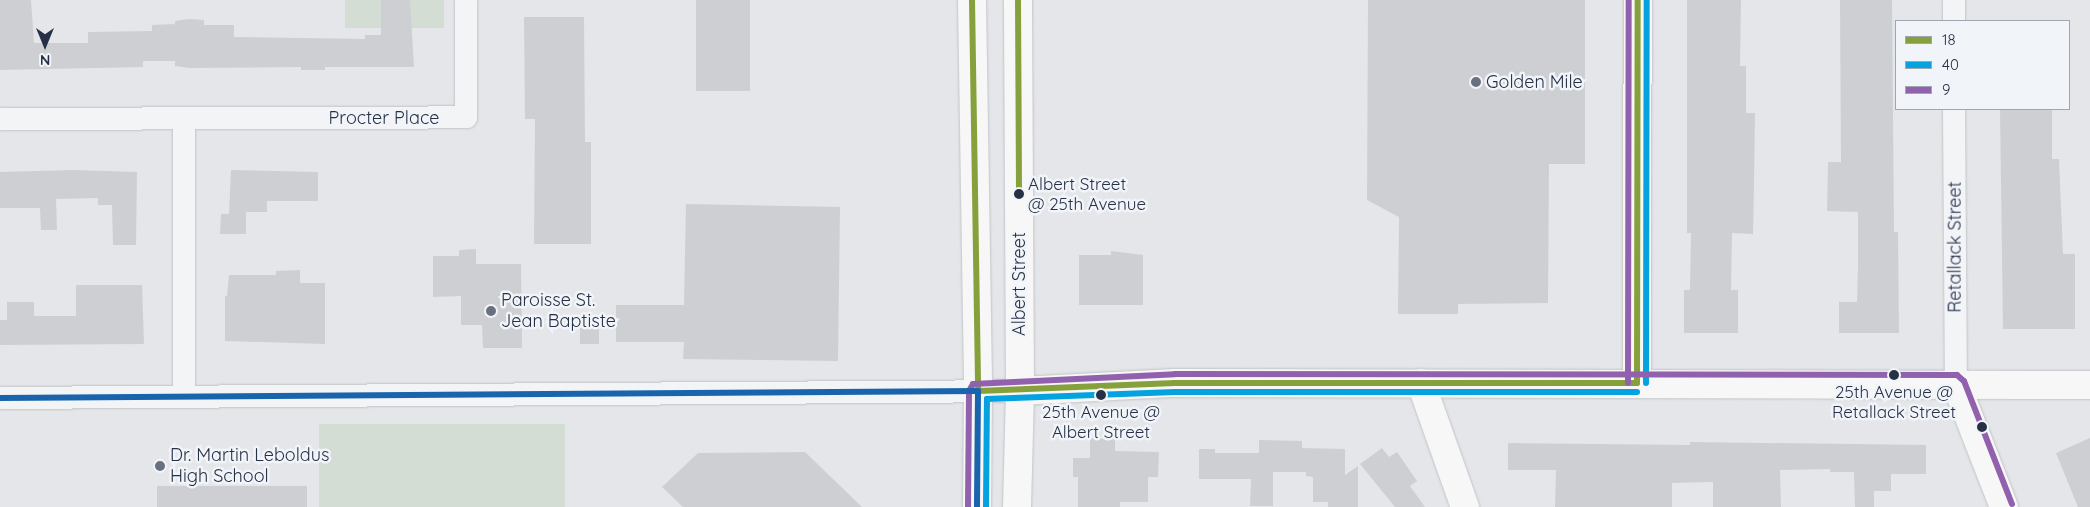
<!DOCTYPE html>
<html>
<head>
<meta charset="utf-8">
<style>
	body { margin:0 }
	#map { position:relative; width:2090px; height:507px; overflow:hidden; background:#e4e6e9; font-family:Quicksand,sans-serif }
	div>[style] { position:absolute }
	[style*='--x'] { left:calc(var(--x)*1px); top:calc(var(--y)*1px); width:calc(var(--w)*1px); rotate:calc(var(--a)*1deg) }
	.green>* { inset:0; background:#d4ddd3; transform-origin:0 0 }
	.building>* { inset:0; background:#cecfd3; transform-origin:0 0 }
	.roads { filter:drop-shadow(0 0 1px #c2c4c7) drop-shadow(0 0 1px #c2c4c7) }
	.street>* { height:22px; margin:-11px; padding:0 11px; transform-origin:11px; border-radius:11px; background:#f3f4f6 }
	.secondary>* { height:28px; margin:-14px; padding:0 14px; transform-origin:14px; border-radius:14px; background:#f7f7f7 }
	.primary>* { height:28px; margin:-14px; padding:0 14px; transform-origin:14px; border-radius:14px; background:#f7f7f7 }
	.bus-1>* { height:6px; margin:-3px; padding:0 3px; transform-origin:3px; border-radius:3px; background:#86a13c }
	.bus-2>* { height:6px; margin:-3px; padding:0 3px; transform-origin:3px; border-radius:3px; background:#04a2de }
	.bus-3>* { height:6px; margin:-3px; padding:0 3px; transform-origin:3px; border-radius:3px; background:#9161ad }
	.bus-4>* { height:6px; margin:-3px; padding:0 3px; transform-origin:3px; border-radius:3px; background:#1964ac }
	.dots>* { width:14px; height:14px; translate:-50% -50%; box-sizing:border-box; border:2px solid #f1f4f9; border-radius:50% }
	span { translate:-50% -50%; white-space:nowrap; text-align:center; line-height:1.15; -webkit-text-stroke:5px #f1f4f9; paint-order:stroke }
	.bus-label { font-size:17px; color:#273146 }
	.left { translate:0 -50%; text-align:left }
	.poi-label { font-size:18px; color:#273146 }
	.street-label { font-size:18px; color:#273146 }
	.legend { position:absolute; left:1895px; top:20px; width:175px; height:90px; box-sizing:border-box; background:#f1f4f9; border:1px solid #a0a6b1; margin:0; padding:6px 9px; list-style:none; font-size:15px; color:#273146 }
	.legend li { display:flex; align-items:center; gap:10px; height:25px }
	.legend b { width:25px; border:1px solid #a0a6b1 }
	.north { position:absolute; left:20px; top:20px; width:50px; height:50px; -webkit-text-stroke:4px #f1f4f9; paint-order:stroke; rotate:180deg; font-size:14px; font-weight:700; line-height:20px; text-align:center; color:#273146 }
	.north::after { content:''; display:block; margin:auto; width:18px; height:22px; background:#273146; clip-path:polygon(50% 0,100% 100%,50% 72%,0 100%) }
</style>
</head>
<body>
<div id="map">
	<div class="green">
		<div style="left:345px;top:0;width:99px;height:28px"></div>
		<div style="left:319px;top:424px;width:246px;height:83px"></div>
	</div>
	<div class="building">
		<div style="clip-path:polygon(0 0,31px 0,34px 43px,88px 43px,88px 32px,152px 31px,152px 25px,175px 24px,175px 21px,189px 19px,204px 20px,204px 25px,234px 25px,234px 37px,365px 39px,365px 35px,381px 35px,381px 0,410px 0,414px 67px,325px 67px,325px 70px,301px 70px,301px 67px,189px 68px,175px 66px,175px 61px,143px 61px,143px 67px,0 70px)"></div>
		<div style="left:696px;top:0;width:54px;height:91px"></div>
		<div style="clip-path:polygon(1368px 0,1585px 0,1585px 164px,1549px 164px,1548px 303px,1458px 304px,1458px 314px,1398px 314px,1399px 217px,1367px 200px)"></div>
		<div style="clip-path:polygon(1687px 0,1741px 0,1740px 66px,1746px 66px,1746px 113px,1755px 113px,1754px 184px,1753px 234px,1732px 233px,1731px 290px,1738px 290px,1738px 333px,1684px 333px,1684px 290px,1690px 290px,1691px 233px,1687px 233px)"></div>
		<div style="clip-path:polygon(1840px 0,1892px 0,1894px 232px,1898px 232px,1899px 333px,1839px 333px,1839px 302px,1857px 302px,1858px 267px,1858px 212px,1827px 211px,1828px 162px,1841px 162px)"></div>
		<div style="clip-path:polygon(524px 17px,584px 17px,585px 142px,591px 142px,591px 244px,534px 244px,535px 119px,525px 119px)"></div>
		<div style="clip-path:polygon(2000px 109px,2052px 109px,2052px 159px,2059px 159px,2063px 254px,2075px 254px,2075px 329px,2003px 329px)"></div>
		<div style="clip-path:polygon(74px 170px,137px 172px,136px 245px,113px 245px,112px 205px,98px 205px,98px 198px,56px 199px,57px 230px,41px 230px,40px 208px,0 208px,0 172px)"></div>
		<div style="clip-path:polygon(231px 170px,318px 172px,318px 201px,267px 201px,267px 212px,246px 212px,246px 234px,220px 234px,221px 214px,229px 214px)"></div>
		<div style="clip-path:polygon(686px 204px,840px 207px,838px 361px,683px 359px,684px 342px,616px 342px,616px 305px,684px 305px)"></div>
		<div style="clip-path:polygon(476px 249px,476px 264px,521px 264px,522px 348px,483px 348px,482px 325px,461px 325px,461px 296px,433px 297px,433px 256px,459px 256px,459px 250px)"></div>
		<div style="clip-path:polygon(1111px 251px,1143px 255px,1143px 305px,1079px 305px,1079px 255px,1111px 255px)"></div>
		<div style="clip-path:polygon(300px 270px,300px 283px,325px 283px,325px 344px,225px 341px,225px 296px,227px 296px,229px 275px,276px 275px,276px 271px)"></div>
		<div style="clip-path:polygon(76px 285px,142px 285px,144px 344px,0 345px,0 320px,7px 320px,7px 302px,34px 302px,34px 316px,76px 316px)"></div>
		<div style="left:580px;top:328px;width:19px;height:16px"></div>
		<div style="clip-path:polygon(1090px 438px,1115px 439px,1115px 451px,1159px 452px,1158px 477px,1148px 477px,1148px 502px,1120px 502px,1120px 507px,1078px 507px,1078px 477px,1073px 477px,1073px 458px,1090px 458px)"></div>
		<div style="clip-path:polygon(2090px 438px,2090px 507px,2078px 507px,2056px 453px)"></div>
		<div style="clip-path:polygon(1259px 440px,1302px 441px,1302px 448px,1345px 449px,1345px 475px,1358px 466px,1358px 507px,1328px 507px,1328px 502px,1313px 502px,1313px 477px,1306px 476px,1306px 472px,1273px 472px,1273px 506px,1250px 506px,1251px 479px,1199px 479px,1199px 449px,1215px 449px,1215px 453px,1259px 453px)"></div>
		<div style="clip-path:polygon(1690px 442px,1926px 445px,1926px 474px,1891px 474px,1891px 491px,1874px 491px,1874px 507px,1855px 507px,1854px 472px,1830px 472px,1830px 469px,1780px 470px,1781px 507px,1713px 507px,1713px 482px,1672px 483px,1672px 507px,1555px 507px,1556px 470px,1508px 470px,1508px 443px,1690px 445px)"></div>
		<div style="clip-path:polygon(1382px 448px,1389px 457px,1397px 452px,1417px 481px,1410px 486px,1425px 507px,1395px 507px,1360px 464px)"></div>
		<div style="clip-path:polygon(805px 452px,862px 507px,683px 507px,662px 487px,698px 453px)"></div>
		<div style="left:307px;top:486px;width:21px;height:150px;rotate:90deg"></div>
	</div>
	<div class="roads">
		<div class="street">
			<div style="--x:1954;--y:0;--w:21;--a:90"></div>
			<div style="--x:1954;--y:109;--w:275;--a:89.6"></div>
			<div style="--x:0;--y:119;--w:466;--a:-0.2"></div>
			<div style="--x:466;--y:117;--w:117;--a:-90"></div>
			<div style="--x:184;--y:397;--w:278;--a:-90"></div>
			<div style="--x:0;--y:398;--w:1020;--a:-0.39"></div>
		</div>
		<div class="secondary">
			<div style="--x:1421;--y:383;--w:132;--a:70.5"></div>
			<div style="--x:1637;--y:383;--w:383;--a:-89.9"></div>
			<div style="--x:1956;--y:384;--w:132;--a:68.7"></div>
			<div style="--x:1020;--y:391;--w:155;--a:-3"></div>
			<div style="--x:1175;--y:383;--w:915;--a:0.13"></div>
		</div>
		<div class="primary">
			<div style="--x:972;--y:0;--w:391;--a:89.1"></div>
			<div style="--x:978;--y:391;--w:116;--a:90.5"></div>
			<div style="--x:1017;--y:507;--w:116;--a:-88.5"></div>
			<div style="--x:1020;--y:391;--w:391;--a:-90.3"></div>
		</div>
	</div>
	<div class="bus-1">
		<div style="--x:972;--y:0;--w:391;--a:89.1"></div>
		<div style="--x:978;--y:391;--w:197;--a:-2.3"></div>
		<div style="--x:1175;--y:383;--w:462;--a:0"></div>
		<div style="--x:1018;--y:0;--w:194;--a:89.7"></div>
		<div style="--x:1637;--y:383;--w:383;--a:-89.9"></div>
	</div>
	<div class="bus-2">
		<div style="--x:1646;--y:383;--w:383;--a:-89.9"></div>
		<div style="--x:986;--y:507;--w:108;--a:-89.5"></div>
		<div style="--x:987;--y:399;--w:188;--a:-2.1"></div>
		<div style="--x:1175;--y:392;--w:462;--a:0"></div>
	</div>
	<div class="bus-3">
		<div style="--x:1628;--y:383;--w:383;--a:-89.9"></div>
		<div style="--x:968;--y:507;--w:116;--a:-89.5"></div>
		<div style="--x:969;--y:391;--w:8;--a:-60"></div>
		<div style="--x:973;--y:384;--w:202;--a:-2.8"></div>
		<div style="--x:1175;--y:374;--w:782;--a:0.07"></div>
		<div style="--x:1957;--y:375;--w:9;--a:41"></div>
		<div style="--x:1964;--y:381;--w:132;--a:68.7"></div>
	</div>
	<div class="bus-4">
		<div style="--x:0;--y:398;--w:978;--a:-0.41"></div>
		<div style="--x:978;--y:391;--w:116;--a:90.5"></div>
	</div>
	<div class="dots">
		<div style="left:1476px;top:82px;background:#69707f"></div>
		<div style="left:1019px;top:194px;background:#273146"></div>
		<div style="left:491px;top:311px;background:#69707f"></div>
		<div style="left:1894px;top:375px;background:#273146"></div>
		<div style="left:1101px;top:395px;background:#273146"></div>
		<div style="left:1982px;top:427px;background:#273146"></div>
		<div style="left:160px;top:466px;background:#69707f"></div>
	</div>
	<div class="bus-label">
		<span class="left" style="left:1028px;top:194px">Albert Street<br>@ 25th Avenue</span>
		<span style="left:1894px;top:402px">25th Avenue @<br>Retallack Street</span>
		<span style="left:1101px;top:422px">25th Avenue @<br>Albert Street</span>
	</div>
	<div class="poi-label">
		<span class="left" style="left:1486px;top:82px">Golden Mile</span>
		<span class="left" style="left:501px;top:311px">Paroisse St.<br>Jean Baptiste</span>
		<span class="left" style="left:170px;top:466px">Dr. Martin Leboldus<br>High School</span>
	</div>
	<div class="street-label">
		<span style="left:384px;top:118px">Procter Place</span>
		<span style="left:1955px;top:247px;rotate:-90deg">Retallack Street</span>
		<span style="left:1019px;top:284px;rotate:-90deg">Albert Street</span>
	</div>
	<ul class="legend">
	<li><b style="height:6px;background:#86a13c"></b>18</li>
	<li><b style="height:6px;background:#04a2de"></b>40</li>
	<li><b style="height:6px;background:#9161ad"></b>9</li>
	</ul>
	<div class="north">N</div>
</div>
</body>
</html>
